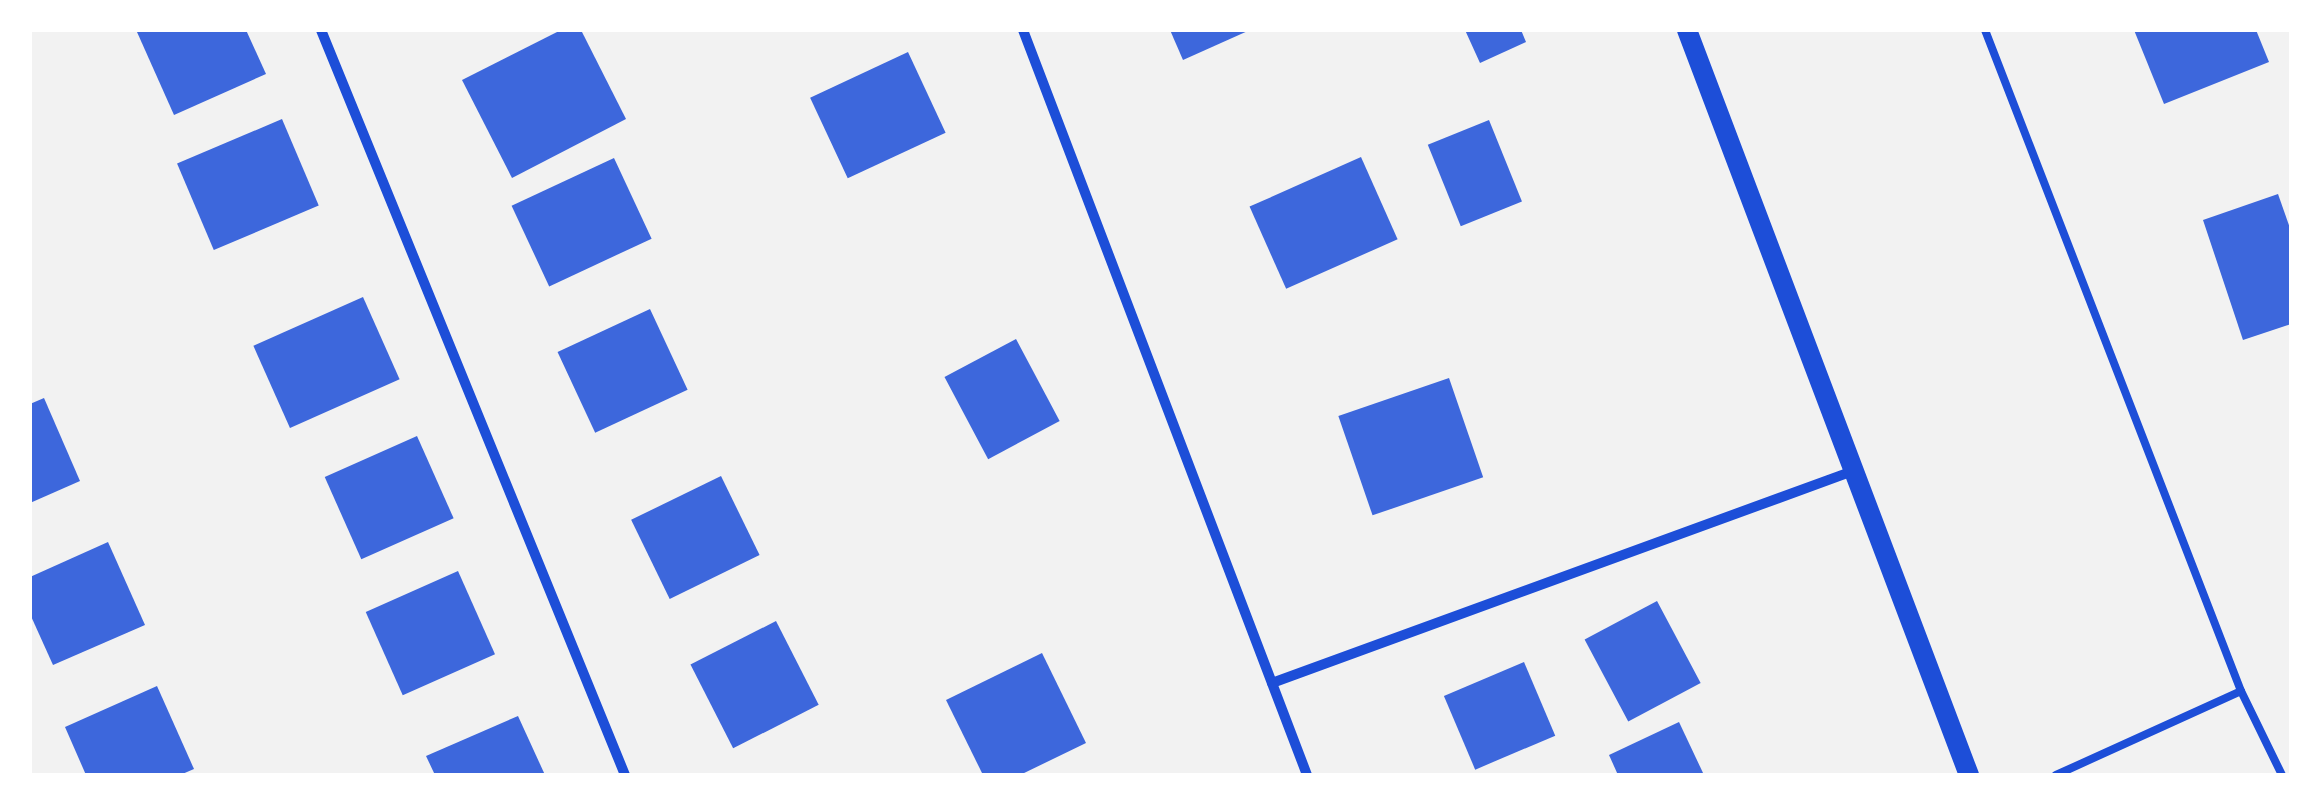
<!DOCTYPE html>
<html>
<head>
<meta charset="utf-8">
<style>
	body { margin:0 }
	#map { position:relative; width:2321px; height:805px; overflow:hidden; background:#f2f2f2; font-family:Barlow,sans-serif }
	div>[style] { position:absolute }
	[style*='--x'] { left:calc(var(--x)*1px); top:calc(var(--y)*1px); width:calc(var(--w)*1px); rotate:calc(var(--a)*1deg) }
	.building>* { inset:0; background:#3d67dc; transform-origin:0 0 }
	.service>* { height:8px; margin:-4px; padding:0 4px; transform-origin:4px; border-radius:4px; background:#1d4ed8 }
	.minor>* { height:10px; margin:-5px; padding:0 5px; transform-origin:5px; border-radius:5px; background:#1d4ed8 }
	.secondary>* { height:20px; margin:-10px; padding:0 10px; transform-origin:10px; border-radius:10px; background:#1d4ed8 }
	span { translate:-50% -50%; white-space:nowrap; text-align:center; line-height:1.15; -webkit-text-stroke:8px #fff; paint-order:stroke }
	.frame { position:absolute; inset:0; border:32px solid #fff; pointer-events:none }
</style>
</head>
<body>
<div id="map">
	<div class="building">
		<div style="clip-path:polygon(142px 30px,246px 30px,266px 74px,174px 115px,137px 32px)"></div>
		<div style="clip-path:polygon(561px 30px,581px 30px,626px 119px,512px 178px,462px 80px)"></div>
		<div style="clip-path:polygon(1170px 30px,1250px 30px,1183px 60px)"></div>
		<div style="clip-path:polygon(1465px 30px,1521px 30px,1526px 42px,1480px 63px)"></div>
		<div style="clip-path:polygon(2134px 30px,2256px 30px,2269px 62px,2164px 104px)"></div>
		<div style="left:908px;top:52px;width:89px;height:108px;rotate:65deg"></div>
		<div style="left:282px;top:119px;width:94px;height:114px;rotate:67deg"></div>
		<div style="left:1489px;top:120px;width:88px;height:66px;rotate:68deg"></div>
		<div style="left:1361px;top:157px;width:90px;height:122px;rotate:66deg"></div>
		<div style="left:614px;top:158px;width:89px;height:113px;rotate:65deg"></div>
		<div style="clip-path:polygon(2278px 194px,2291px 231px,2291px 324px,2243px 340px,2203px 220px)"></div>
		<div style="left:363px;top:297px;width:90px;height:120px;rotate:66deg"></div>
		<div style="left:650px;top:309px;width:89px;height:102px;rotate:65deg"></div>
		<div style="left:1016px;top:339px;width:93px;height:81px;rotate:62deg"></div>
		<div style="left:1449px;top:378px;width:105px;height:117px;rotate:71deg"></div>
		<div style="clip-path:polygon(44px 398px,80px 481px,30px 503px,30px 404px)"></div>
		<div style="left:417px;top:436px;width:90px;height:101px;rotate:66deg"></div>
		<div style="left:721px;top:476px;width:88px;height:100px;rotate:64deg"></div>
		<div style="clip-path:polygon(108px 542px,145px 625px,53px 665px,30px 614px,30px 577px)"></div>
		<div style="left:458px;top:571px;width:91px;height:101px;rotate:66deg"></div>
		<div style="left:1657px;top:601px;width:93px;height:82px;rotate:62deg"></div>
		<div style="left:776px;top:621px;width:94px;height:96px;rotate:63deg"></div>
		<div style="clip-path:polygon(1042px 653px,1086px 743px,1020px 775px,983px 775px,946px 700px)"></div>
		<div style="left:1524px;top:662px;width:80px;height:87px;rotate:67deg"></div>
		<div style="clip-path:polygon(157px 686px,194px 769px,180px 775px,86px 775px,65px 727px)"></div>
		<div style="clip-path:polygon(518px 716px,545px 775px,435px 775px,426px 756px)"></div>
		<div style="clip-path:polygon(1679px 722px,1704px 775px,1618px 775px,1609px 755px)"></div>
	</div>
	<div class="service">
		<div style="--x:1985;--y:30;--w:709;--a:68.83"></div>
		<div style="--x:2241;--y:691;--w:93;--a:64"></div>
		<div style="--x:2056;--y:775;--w:203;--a:-24.4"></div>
	</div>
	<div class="minor">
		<div style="--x:321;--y:30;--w:805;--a:67.8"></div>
		<div style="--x:1023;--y:30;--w:797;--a:69.13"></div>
		<div style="--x:1272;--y:683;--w:618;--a:-20.05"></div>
	</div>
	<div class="secondary">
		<div style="--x:1687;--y:30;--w:797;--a:69.27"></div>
	</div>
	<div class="frame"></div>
</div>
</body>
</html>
